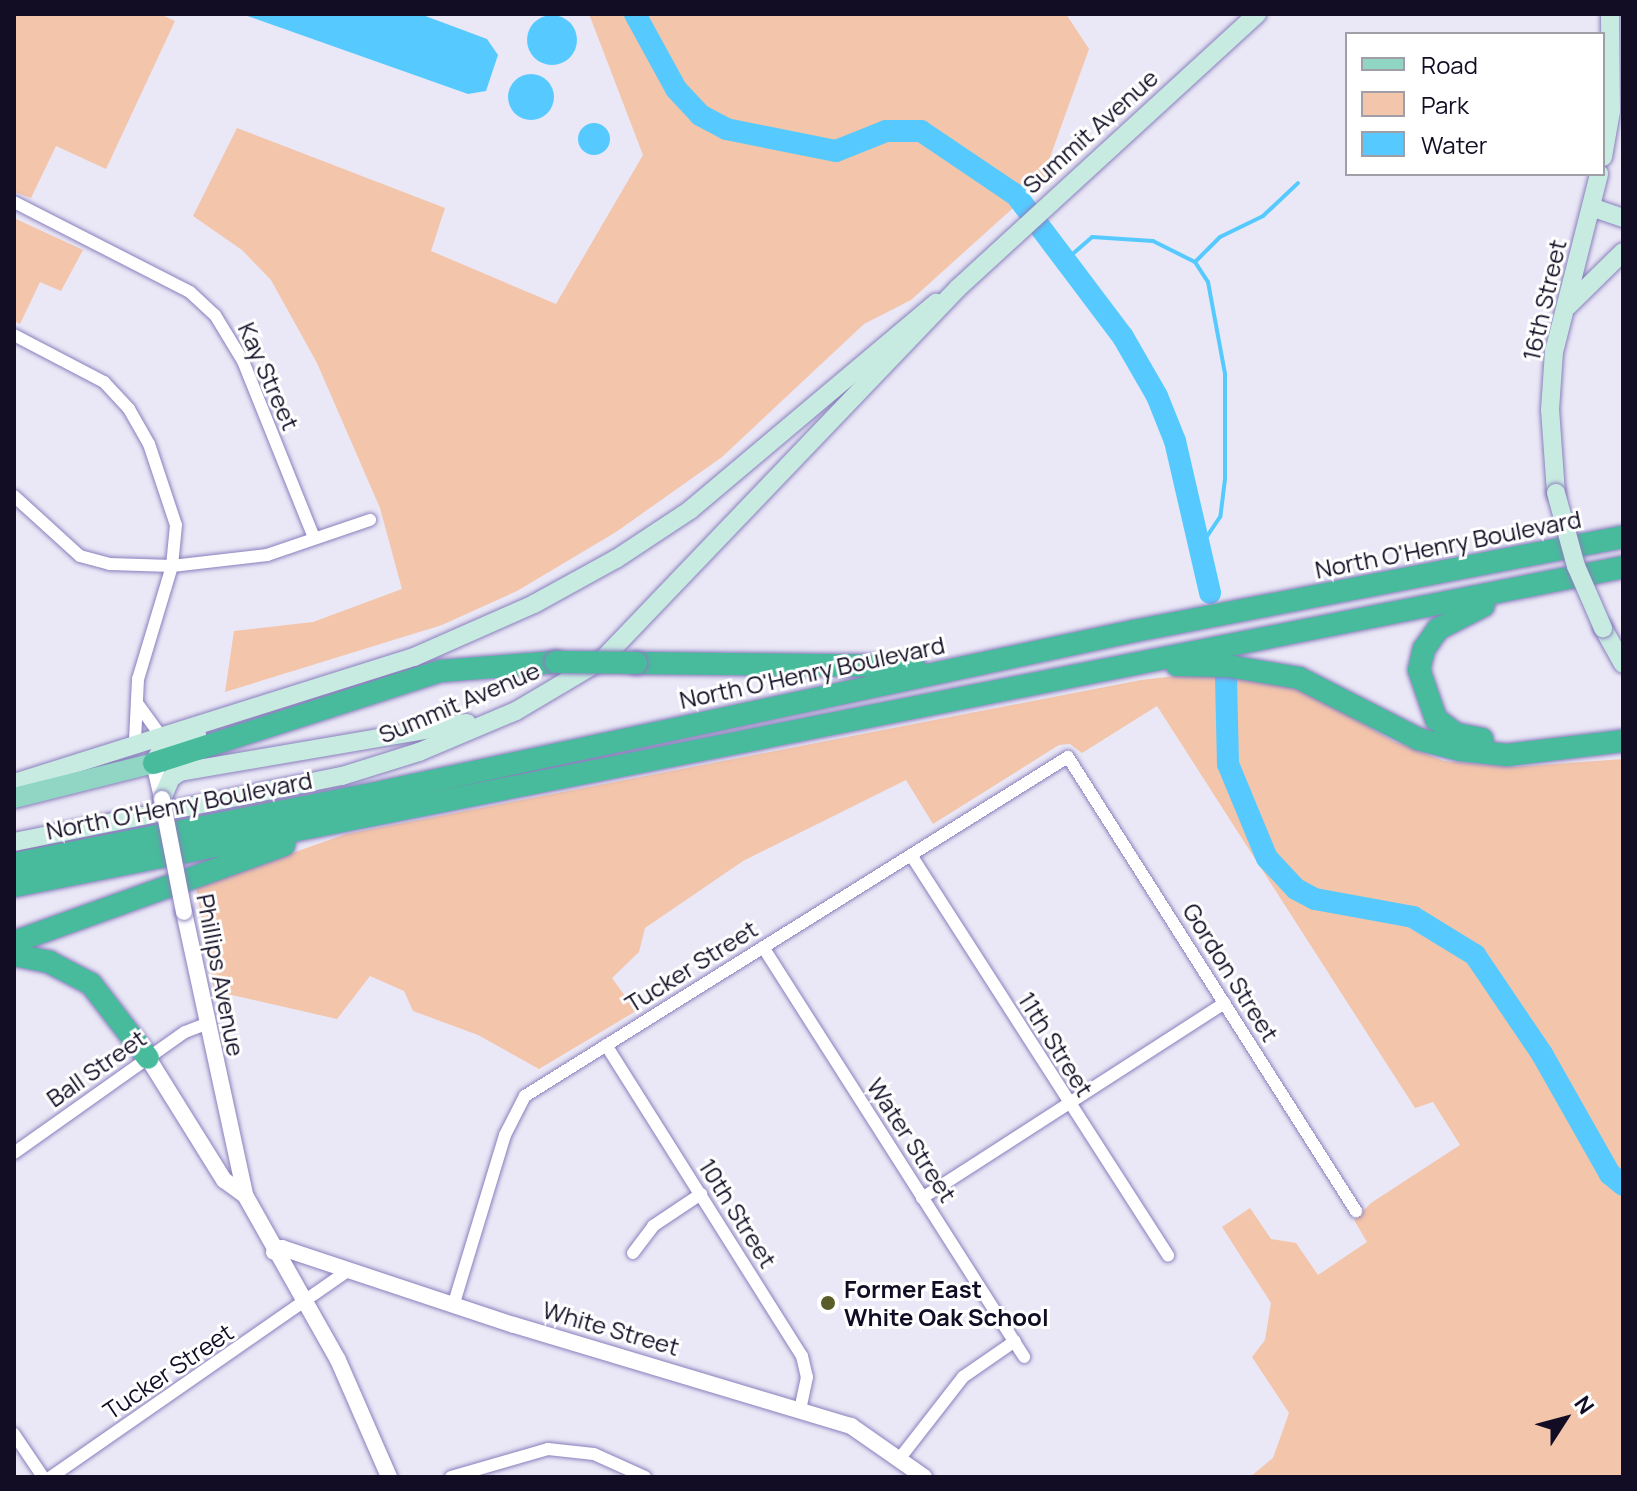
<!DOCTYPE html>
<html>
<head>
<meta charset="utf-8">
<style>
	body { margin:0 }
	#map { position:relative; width:1637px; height:1491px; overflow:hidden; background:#eae8f6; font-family:Manrope,sans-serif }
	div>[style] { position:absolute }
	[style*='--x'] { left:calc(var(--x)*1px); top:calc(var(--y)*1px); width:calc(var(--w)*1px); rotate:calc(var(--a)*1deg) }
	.green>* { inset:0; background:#f3c5aa }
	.water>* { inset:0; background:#56caff }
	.round { border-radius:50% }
	.stream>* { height:4px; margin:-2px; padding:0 2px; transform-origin:2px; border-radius:2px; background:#56caff }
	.river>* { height:22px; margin:-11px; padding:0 11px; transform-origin:11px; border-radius:11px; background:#56caff }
	.roads { filter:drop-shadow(0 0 2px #8a7fbd) drop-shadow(0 0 2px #8a7fbd) }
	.minor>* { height:12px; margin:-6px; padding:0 6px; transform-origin:6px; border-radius:6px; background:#fff }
	.tertiary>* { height:16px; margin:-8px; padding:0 8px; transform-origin:8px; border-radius:8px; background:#fff }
	.secondary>* { height:18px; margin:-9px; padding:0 9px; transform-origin:9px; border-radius:9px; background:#c8ebe1 }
	.primary>* { height:20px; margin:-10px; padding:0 10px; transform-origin:10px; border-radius:10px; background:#91d6c4 }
	.motorway>* { height:22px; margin:-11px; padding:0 11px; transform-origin:11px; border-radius:11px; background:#48bb9c }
	.bridges { filter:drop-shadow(0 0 2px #8a7fbd) drop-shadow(0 0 2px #8a7fbd) }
	.tertiary-bridge>* { height:16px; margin:-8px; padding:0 8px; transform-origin:8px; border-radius:8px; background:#fff }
	.secondary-bridge>* { height:18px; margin:-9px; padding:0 9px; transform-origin:9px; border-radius:9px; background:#c8ebe1 }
	.motorway-bridge>* { height:22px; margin:-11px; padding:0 11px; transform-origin:11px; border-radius:11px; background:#48bb9c }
	.dots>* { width:22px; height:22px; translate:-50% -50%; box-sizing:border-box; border:4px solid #fff; border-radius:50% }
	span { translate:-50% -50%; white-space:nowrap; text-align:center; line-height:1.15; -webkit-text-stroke:6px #fff; paint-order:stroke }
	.street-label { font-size:24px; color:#120d24 }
	.poi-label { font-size:24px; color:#120d24; font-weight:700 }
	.left { translate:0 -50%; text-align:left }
	.frame { position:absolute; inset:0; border:16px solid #120d24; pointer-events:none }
	.legend { position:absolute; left:1345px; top:32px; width:260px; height:144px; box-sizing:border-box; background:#fff; border:2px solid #a09ea7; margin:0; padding:10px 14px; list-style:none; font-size:24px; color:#120d24 }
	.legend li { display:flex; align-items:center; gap:16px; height:40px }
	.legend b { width:40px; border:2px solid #a09ea7 }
	.north { position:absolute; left:1525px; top:1379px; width:80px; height:80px; -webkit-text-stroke:6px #fff; paint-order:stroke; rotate:54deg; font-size:22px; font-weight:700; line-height:32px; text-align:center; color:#120d24 }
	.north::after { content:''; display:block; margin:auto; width:28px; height:36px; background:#120d24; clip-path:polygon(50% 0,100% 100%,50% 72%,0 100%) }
</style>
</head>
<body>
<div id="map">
	<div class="green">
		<div style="clip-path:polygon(14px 14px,160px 14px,175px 21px,106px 169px,56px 146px,31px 198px,14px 192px)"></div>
		<div style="clip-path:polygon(589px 14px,1066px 14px,1089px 49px,1049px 160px,1055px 170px,911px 300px,864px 324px,722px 457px,616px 532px,517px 591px,442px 625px,225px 692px,234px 631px,313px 622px,402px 589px,380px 508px,317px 363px,271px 280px,242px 250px,193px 216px,237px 128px,445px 208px,431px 251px,556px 304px,643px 155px)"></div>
		<div style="clip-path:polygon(14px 218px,83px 250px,61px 291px,40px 282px,20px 324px,14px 321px)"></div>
		<div style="clip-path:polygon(1200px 673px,1256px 677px,1305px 690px,1393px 741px,1444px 761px,1513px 767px,1623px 759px,1623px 1477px,1250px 1477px,1273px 1458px,1289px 1413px,1252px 1357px,1265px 1340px,1271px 1303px,1222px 1227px,1250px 1208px,1271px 1239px,1296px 1243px,1318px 1275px,1367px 1242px,1354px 1220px,1371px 1203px,1460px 1145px,1433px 1102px,1415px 1108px,1157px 706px,1082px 753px,1070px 744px,1059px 745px,933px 824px,906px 780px,743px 861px,645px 928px,639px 952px,612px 978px,636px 1011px,539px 1069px,478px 1035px,413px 1011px,404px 991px,370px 976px,337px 1019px,214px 991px,196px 887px,346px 834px,1141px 680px)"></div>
	</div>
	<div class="water">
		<div style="clip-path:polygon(242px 14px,420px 14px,487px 39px,498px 55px,486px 91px,468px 94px)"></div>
		<div class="round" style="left:527px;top:15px;width:50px;height:50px"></div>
		<div class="round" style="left:508px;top:74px;width:46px;height:46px"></div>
		<div class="round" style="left:578px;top:123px;width:32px;height:32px"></div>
	</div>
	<div class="stream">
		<div style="--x:1068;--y:258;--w:32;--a:-41"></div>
		<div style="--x:1092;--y:237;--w:61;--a:3.8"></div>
		<div style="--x:1153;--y:241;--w:47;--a:26.6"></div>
		<div style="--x:1195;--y:262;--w:24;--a:57"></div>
		<div style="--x:1208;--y:282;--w:94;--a:79.5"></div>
		<div style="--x:1225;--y:374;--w:105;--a:90"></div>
		<div style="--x:1225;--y:479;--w:38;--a:97"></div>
		<div style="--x:1220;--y:517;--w:36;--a:124"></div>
		<div style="--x:1195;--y:262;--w:35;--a:-45"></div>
		<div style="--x:1220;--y:237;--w:48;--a:-26"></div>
		<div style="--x:1263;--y:216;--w:48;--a:-43.3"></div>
	</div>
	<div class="river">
		<div style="--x:635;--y:14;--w:85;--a:61.3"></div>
		<div style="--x:676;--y:89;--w:35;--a:47"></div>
		<div style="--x:700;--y:115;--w:30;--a:28"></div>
		<div style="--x:726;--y:129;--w:112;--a:11.3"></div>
		<div style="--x:836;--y:151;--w:54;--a:-21.8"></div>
		<div style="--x:886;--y:131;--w:35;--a:0"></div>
		<div style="--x:921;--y:131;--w:115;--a:34"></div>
		<div style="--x:1016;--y:195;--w:178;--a:53"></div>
		<div style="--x:1123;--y:337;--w:68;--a:60"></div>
		<div style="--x:1157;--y:396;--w:48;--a:68.2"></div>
		<div style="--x:1175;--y:441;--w:156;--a:77"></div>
		<div style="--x:1226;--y:677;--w:87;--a:88.7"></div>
		<div style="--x:1228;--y:764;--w:102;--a:67.5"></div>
		<div style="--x:1267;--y:858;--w:42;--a:46.9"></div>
		<div style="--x:1296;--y:889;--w:21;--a:28"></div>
		<div style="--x:1315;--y:899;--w:100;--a:10.4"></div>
		<div style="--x:1413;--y:917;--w:73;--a:31.5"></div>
		<div style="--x:1475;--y:955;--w:120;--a:55.9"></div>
		<div style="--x:1542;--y:1054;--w:138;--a:60.5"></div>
		<div style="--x:1610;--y:1174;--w:17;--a:40"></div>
	</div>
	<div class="roads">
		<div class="minor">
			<div style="--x:14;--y:202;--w:198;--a:27.1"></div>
			<div style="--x:190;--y:292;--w:34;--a:43"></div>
			<div style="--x:215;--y:315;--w:54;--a:58.7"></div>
			<div style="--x:243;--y:361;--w:191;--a:68.1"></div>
			<div style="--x:14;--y:335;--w:102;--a:27.6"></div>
			<div style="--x:104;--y:382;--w:37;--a:47"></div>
			<div style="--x:129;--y:409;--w:40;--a:60.3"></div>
			<div style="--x:149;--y:444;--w:85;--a:71.6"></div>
			<div style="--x:176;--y:525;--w:41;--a:95.6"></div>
			<div style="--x:172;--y:566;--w:118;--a:106.7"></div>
			<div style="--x:138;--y:679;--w:62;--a:92.8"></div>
			<div style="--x:14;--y:496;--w:89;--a:42.3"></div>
			<div style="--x:80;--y:556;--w:31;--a:15"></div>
			<div style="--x:110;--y:564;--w:62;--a:1.8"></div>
			<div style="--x:172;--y:566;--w:96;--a:-6.6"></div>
			<div style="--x:267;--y:555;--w:109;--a:-18.8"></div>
			<div style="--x:137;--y:703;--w:37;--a:54"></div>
			<div style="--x:911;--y:855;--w:476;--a:57.3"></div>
			<div style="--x:763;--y:947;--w:486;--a:57.5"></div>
			<div style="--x:606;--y:1045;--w:368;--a:57.8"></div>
			<div style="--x:802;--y:1356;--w:22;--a:77"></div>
			<div style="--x:807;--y:1377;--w:35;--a:102"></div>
			<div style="--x:14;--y:1153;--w:209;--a:-35.3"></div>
			<div style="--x:185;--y:1032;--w:22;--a:-21"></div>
			<div style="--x:922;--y:1198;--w:360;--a:-32.8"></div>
			<div style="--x:633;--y:1253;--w:34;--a:-53"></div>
			<div style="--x:653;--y:1226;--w:58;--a:-33.7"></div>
			<div style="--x:454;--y:1303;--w:176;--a:-73.1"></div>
			<div style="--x:505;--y:1135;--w:44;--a:-62.9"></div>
			<div style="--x:525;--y:1096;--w:640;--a:-31.98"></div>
			<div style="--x:1068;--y:757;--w:538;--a:57.61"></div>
			<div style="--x:14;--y:1434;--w:52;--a:56"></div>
			<div style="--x:900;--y:1458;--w:103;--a:-52.1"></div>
			<div style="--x:963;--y:1377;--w:63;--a:-34.7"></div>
			<div style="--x:51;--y:1477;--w:361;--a:-34.8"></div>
			<div style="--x:451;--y:1477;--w:101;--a:-16.1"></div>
			<div style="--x:548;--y:1449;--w:46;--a:6.2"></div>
			<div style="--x:594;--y:1454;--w:56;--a:24.3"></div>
		</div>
		<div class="tertiary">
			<div style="--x:154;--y:763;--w:37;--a:77"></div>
			<div style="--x:184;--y:912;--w:289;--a:77.8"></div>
			<div style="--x:245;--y:1195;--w:189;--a:60.6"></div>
			<div style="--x:338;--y:1360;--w:128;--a:66.4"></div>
			<div style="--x:148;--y:1058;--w:144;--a:58.1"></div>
			<div style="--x:224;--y:1180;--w:26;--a:36"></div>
			<div style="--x:274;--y:1252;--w:9;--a:-27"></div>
			<div style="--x:282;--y:1248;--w:244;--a:18.4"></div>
			<div style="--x:514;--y:1325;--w:352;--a:16.7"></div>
			<div style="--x:851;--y:1426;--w:89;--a:34.9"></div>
		</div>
		<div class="secondary">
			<div style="--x:1603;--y:157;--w:47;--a:-80.1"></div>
			<div style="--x:1611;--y:111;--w:97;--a:-90.6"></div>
			<div style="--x:1591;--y:207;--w:34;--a:19"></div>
			<div style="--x:1568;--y:306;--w:77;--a:-44.5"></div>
			<div style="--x:1556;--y:493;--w:83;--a:-94.1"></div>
			<div style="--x:1550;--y:410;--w:58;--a:-86.1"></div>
			<div style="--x:1554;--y:352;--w:184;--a:-75.8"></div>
			<div style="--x:1603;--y:628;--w:41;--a:60.9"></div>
			<div style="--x:154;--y:763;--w:19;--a:-62"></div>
			<div style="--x:163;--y:746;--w:36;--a:-19"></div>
			<div style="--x:14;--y:783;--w:419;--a:-17.5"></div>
			<div style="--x:414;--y:657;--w:131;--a:-23.8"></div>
			<div style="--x:534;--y:604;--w:94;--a:-28.8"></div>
			<div style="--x:616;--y:559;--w:89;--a:-33.5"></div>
			<div style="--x:690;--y:510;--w:322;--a:-40.1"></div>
			<div style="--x:162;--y:799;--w:23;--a:-67"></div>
			<div style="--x:171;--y:778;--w:11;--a:-34"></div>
			<div style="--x:180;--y:772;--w:291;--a:-9.7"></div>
			<div style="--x:14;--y:842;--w:335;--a:-11.4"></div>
			<div style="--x:342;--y:776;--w:81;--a:-17.3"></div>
			<div style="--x:419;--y:752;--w:105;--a:-22.9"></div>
			<div style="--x:516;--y:711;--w:100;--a:-30.7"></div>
			<div style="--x:602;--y:660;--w:515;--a:-46.26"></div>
			<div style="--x:958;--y:288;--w:406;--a:-42.5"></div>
		</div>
		<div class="primary">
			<div style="--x:14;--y:798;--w:144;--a:-14"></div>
		</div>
		<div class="motorway">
			<div style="--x:636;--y:663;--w:278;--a:0.6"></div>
			<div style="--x:1177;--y:665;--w:51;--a:1.1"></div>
			<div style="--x:1228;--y:666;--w:72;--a:9.6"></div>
			<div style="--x:1299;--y:678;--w:134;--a:27.1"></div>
			<div style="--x:1418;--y:739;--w:43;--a:14.7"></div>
			<div style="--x:1460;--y:750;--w:47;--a:6.1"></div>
			<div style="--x:1507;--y:755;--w:117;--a:-6.9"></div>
			<div style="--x:1482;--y:739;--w:26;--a:-169"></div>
			<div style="--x:1456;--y:734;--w:25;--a:-143"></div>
			<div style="--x:1436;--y:719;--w:52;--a:-109.1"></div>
			<div style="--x:1419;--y:670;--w:22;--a:-77"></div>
			<div style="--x:1424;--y:649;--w:24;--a:-55"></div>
			<div style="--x:1438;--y:629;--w:51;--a:-27.1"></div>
			<div style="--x:154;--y:763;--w:301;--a:-17.8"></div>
			<div style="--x:441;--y:671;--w:115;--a:-4.5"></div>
			<div style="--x:14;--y:864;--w:378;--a:-11.1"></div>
			<div style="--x:385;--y:791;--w:766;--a:-12.06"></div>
			<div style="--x:1134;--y:631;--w:498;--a:-10.9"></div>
			<div style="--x:14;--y:886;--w:1640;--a:-11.21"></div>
			<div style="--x:14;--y:942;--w:287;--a:-19.8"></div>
			<div style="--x:14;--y:955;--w:36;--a:11"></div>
			<div style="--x:49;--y:962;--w:47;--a:27.6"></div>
			<div style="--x:91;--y:984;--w:93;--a:52.4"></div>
		</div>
	</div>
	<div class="bridges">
		<div class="tertiary-bridge">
			<div style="--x:162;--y:799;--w:115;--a:79"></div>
		</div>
		<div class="secondary-bridge">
			<div style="--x:1556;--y:493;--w:76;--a:74.7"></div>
			<div style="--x:1576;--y:566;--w:68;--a:66.5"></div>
		</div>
		<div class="motorway-bridge">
			<div style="--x:556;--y:662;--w:80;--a:0.7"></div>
		</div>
	</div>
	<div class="dots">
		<div style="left:828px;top:1303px;background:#5a5c2a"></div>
	</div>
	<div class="street-label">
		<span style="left:1090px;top:131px;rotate:-42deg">Summit Avenue</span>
		<span style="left:1544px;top:300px;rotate:-77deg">16th Street</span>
		<span style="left:269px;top:376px;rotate:66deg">Kay Street</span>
		<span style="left:1448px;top:544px;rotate:-11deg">North O'Henry Boulevard</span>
		<span style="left:812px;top:672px;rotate:-12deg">North O'Henry Boulevard</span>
		<span style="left:459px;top:702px;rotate:-23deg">Summit Avenue</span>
		<span style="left:179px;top:805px;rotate:-11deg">North O'Henry Boulevard</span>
		<span style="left:691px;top:966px;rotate:-32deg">Tucker Street</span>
		<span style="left:1231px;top:972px;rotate:58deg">Gordon Street</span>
		<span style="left:221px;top:975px;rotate:79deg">Phillips Avenue</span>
		<span style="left:1056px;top:1044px;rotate:58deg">11th Street</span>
		<span style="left:96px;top:1068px;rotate:-35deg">Ball Street</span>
		<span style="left:912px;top:1140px;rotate:57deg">Water Street</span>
		<span style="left:738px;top:1213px;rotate:58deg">10th Street</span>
		<span style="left:611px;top:1328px;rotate:16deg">White Street</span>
		<span style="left:168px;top:1371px;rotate:-34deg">Tucker Street</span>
	</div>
	<div class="poi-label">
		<span class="left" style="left:844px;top:1303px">Former East<br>White Oak School</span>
	</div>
	<div class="frame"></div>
	<ul class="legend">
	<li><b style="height:10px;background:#91d6c4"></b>Road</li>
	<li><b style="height:22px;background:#f3c5aa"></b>Park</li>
	<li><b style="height:22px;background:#56caff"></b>Water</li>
	</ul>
	<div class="north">N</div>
</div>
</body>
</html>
